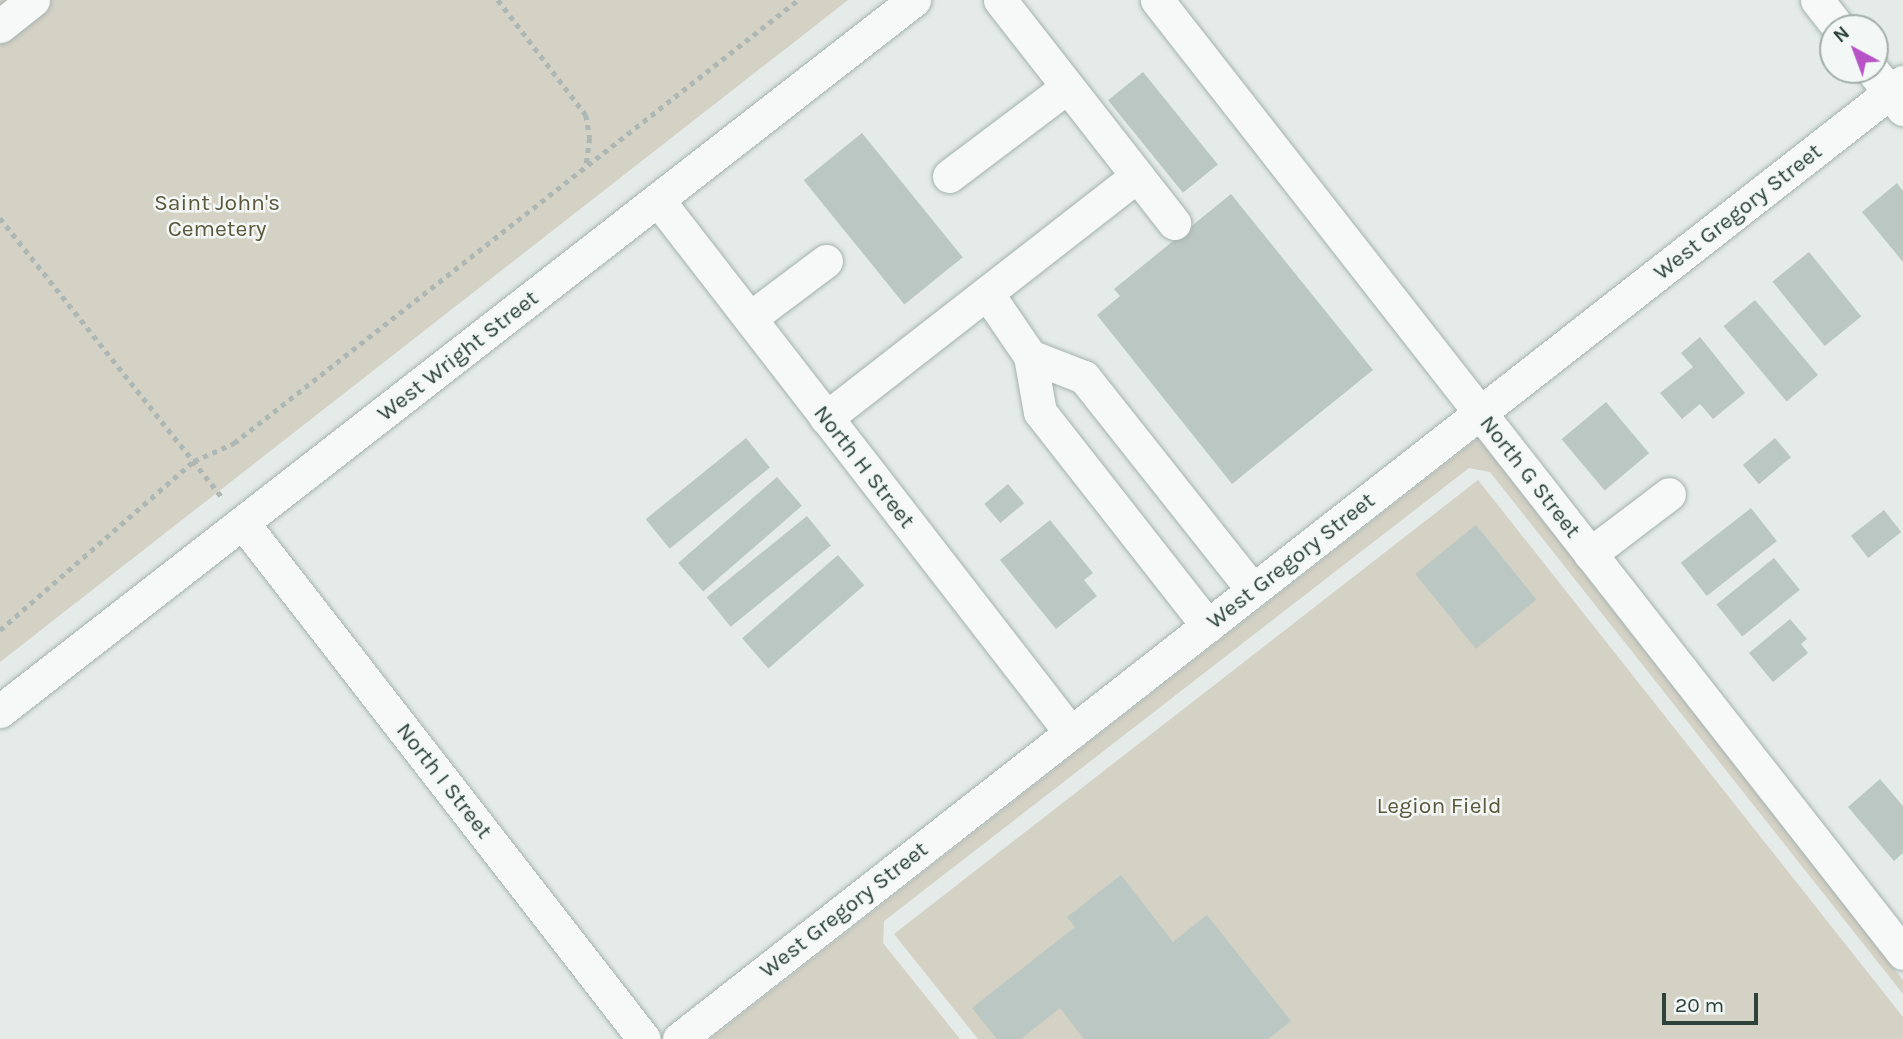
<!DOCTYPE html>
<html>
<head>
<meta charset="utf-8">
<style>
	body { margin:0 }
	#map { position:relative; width:1903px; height:1039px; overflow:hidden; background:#e4ebe8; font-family:Karla,sans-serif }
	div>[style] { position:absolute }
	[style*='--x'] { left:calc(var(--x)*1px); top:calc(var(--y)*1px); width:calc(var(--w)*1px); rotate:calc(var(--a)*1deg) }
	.green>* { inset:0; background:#d4d1c5 }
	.building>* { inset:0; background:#bbc7c3; transform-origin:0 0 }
	.path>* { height:4.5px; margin-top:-2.25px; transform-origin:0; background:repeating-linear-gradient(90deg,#adb7b4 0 5px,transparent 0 10px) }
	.roads { filter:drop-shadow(0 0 2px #a5b2ad) drop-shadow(0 0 2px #a5b2ad) }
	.minor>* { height:33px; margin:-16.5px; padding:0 16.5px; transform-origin:16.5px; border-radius:16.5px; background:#f6f9f8 }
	span { translate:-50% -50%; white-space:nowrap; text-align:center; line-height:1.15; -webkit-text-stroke:5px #f3f8f6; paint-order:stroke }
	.park-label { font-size:23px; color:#5d573b }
	.street-label { font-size:23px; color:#2c423b }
	.north { position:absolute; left:1819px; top:14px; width:70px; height:70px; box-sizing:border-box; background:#f3f8f6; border:2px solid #a3afab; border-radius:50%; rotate:319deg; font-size:19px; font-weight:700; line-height:28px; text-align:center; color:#2c423b }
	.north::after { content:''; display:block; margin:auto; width:24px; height:32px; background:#b753c6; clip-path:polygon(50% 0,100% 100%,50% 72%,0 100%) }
	.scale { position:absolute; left:1662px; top:993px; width:96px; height:32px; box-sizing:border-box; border:4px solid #2c423b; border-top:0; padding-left:9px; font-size:21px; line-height:24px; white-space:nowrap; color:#2c423b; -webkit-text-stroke:5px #f3f8f6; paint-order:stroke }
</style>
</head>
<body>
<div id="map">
	<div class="green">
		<div style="clip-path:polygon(0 0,848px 0,0 662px)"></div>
		<div style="clip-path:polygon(1478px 438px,1903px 980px,1903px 994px,1490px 472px,1469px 468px,884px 921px,883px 943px,960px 1039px,710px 1039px)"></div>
		<div style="clip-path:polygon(1478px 480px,1903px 1017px,1903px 1039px,978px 1039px,894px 934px)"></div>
	</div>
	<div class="building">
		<div style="left:1143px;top:72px;width:119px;height:45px;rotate:51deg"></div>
		<div style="left:862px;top:133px;width:160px;height:75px;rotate:51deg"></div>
		<div style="clip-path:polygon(1897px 183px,1903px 191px,1903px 262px,1862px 212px)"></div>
		<div style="clip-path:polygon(1231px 194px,1373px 370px,1232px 484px,1097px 315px,1120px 296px,1114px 289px)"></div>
		<div style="left:1809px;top:252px;width:83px;height:47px;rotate:51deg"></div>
		<div style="left:1755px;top:300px;width:98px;height:41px;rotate:50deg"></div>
		<div style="clip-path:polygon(1700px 337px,1745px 393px,1713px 419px,1700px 404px,1682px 419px,1660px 393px,1693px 367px,1681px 353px)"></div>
		<div style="left:1606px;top:402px;width:67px;height:58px;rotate:50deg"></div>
		<div style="left:746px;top:438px;width:38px;height:129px;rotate:51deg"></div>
		<div style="left:1775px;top:438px;width:25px;height:42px;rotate:50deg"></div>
		<div style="left:777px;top:477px;width:38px;height:131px;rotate:49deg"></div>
		<div style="left:1008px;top:484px;width:25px;height:31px;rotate:50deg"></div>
		<div style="left:1751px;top:508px;width:42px;height:89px;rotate:52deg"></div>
		<div style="left:1884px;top:510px;width:28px;height:42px;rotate:52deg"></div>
		<div style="left:807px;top:516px;width:38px;height:129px;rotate:51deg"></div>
		<div style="clip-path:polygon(1050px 520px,1093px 573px,1084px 580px,1097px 596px,1056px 629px,1000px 560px)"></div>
		<div style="left:1476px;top:525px;width:96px;height:78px;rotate:51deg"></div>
		<div style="left:838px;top:555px;width:40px;height:127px;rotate:49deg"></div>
		<div style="left:1774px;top:558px;width:41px;height:74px;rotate:51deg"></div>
		<div style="clip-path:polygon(1790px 619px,1807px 639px,1801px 644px,1808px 653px,1773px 682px,1749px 653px)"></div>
		<div style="clip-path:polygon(1880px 779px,1903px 806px,1903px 853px,1894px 861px,1848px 807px)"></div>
		<div style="clip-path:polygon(1121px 875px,1173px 942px,1207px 915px,1291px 1021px,1268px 1039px,1084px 1039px,1060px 1008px,1021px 1039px,997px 1039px,972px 1008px,1075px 927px,1067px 917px)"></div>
	</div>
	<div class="path">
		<div style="--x:498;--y:0;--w:145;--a:52.6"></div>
		<div style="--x:586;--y:115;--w:23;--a:80"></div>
		<div style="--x:590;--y:138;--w:29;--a:98"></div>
		<div style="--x:0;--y:218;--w:358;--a:51.5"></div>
		<div style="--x:0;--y:630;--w:257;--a:-41.1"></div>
		<div style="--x:194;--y:461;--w:44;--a:-24.2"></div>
		<div style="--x:234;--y:443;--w:717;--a:-38.15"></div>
	</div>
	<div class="roads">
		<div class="minor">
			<div style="--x:1000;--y:0;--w:283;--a:52"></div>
			<div style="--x:1157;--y:0;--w:1210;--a:51.95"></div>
			<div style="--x:1817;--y:0;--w:36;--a:52"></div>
			<div style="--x:0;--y:26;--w:42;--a:-38.2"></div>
			<div style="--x:1872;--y:70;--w:50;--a:51.5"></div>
			<div style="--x:949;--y:176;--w:148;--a:-37"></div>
			<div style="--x:658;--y:200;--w:674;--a:52.23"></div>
			<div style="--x:987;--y:293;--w:76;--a:55.7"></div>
			<div style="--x:1030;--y:356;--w:57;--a:79.9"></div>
			<div style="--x:1040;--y:412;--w:272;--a:51.9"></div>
			<div style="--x:750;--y:318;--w:95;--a:-36.9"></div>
			<div style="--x:1030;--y:356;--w:58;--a:21.3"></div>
			<div style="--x:1084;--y:377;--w:272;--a:51.6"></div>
			<div style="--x:826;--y:418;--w:394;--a:-37.9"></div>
			<div style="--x:243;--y:523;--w:653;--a:52.15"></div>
			<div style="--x:1590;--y:554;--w:99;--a:-37.2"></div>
			<div style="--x:0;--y:711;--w:1158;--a:-37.88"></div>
			<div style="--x:679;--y:1039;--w:1554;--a:-38.02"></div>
		</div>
	</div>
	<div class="park-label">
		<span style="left:217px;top:216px">Saint John's<br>Cemetery</span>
		<span style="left:1439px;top:806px">Legion Field</span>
	</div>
	<div class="street-label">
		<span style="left:1738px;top:212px;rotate:-38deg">West Gregory Street</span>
		<span style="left:458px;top:356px;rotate:-38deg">West Wright Street</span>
		<span style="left:864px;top:467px;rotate:52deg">North H Street</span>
		<span style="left:1530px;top:477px;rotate:52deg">North G Street</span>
		<span style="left:1291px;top:561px;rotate:-38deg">West Gregory Street</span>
		<span style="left:444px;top:781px;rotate:52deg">North I Street</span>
		<span style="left:844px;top:910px;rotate:-38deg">West Gregory Street</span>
	</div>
	<div class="north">N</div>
	<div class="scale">20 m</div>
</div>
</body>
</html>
